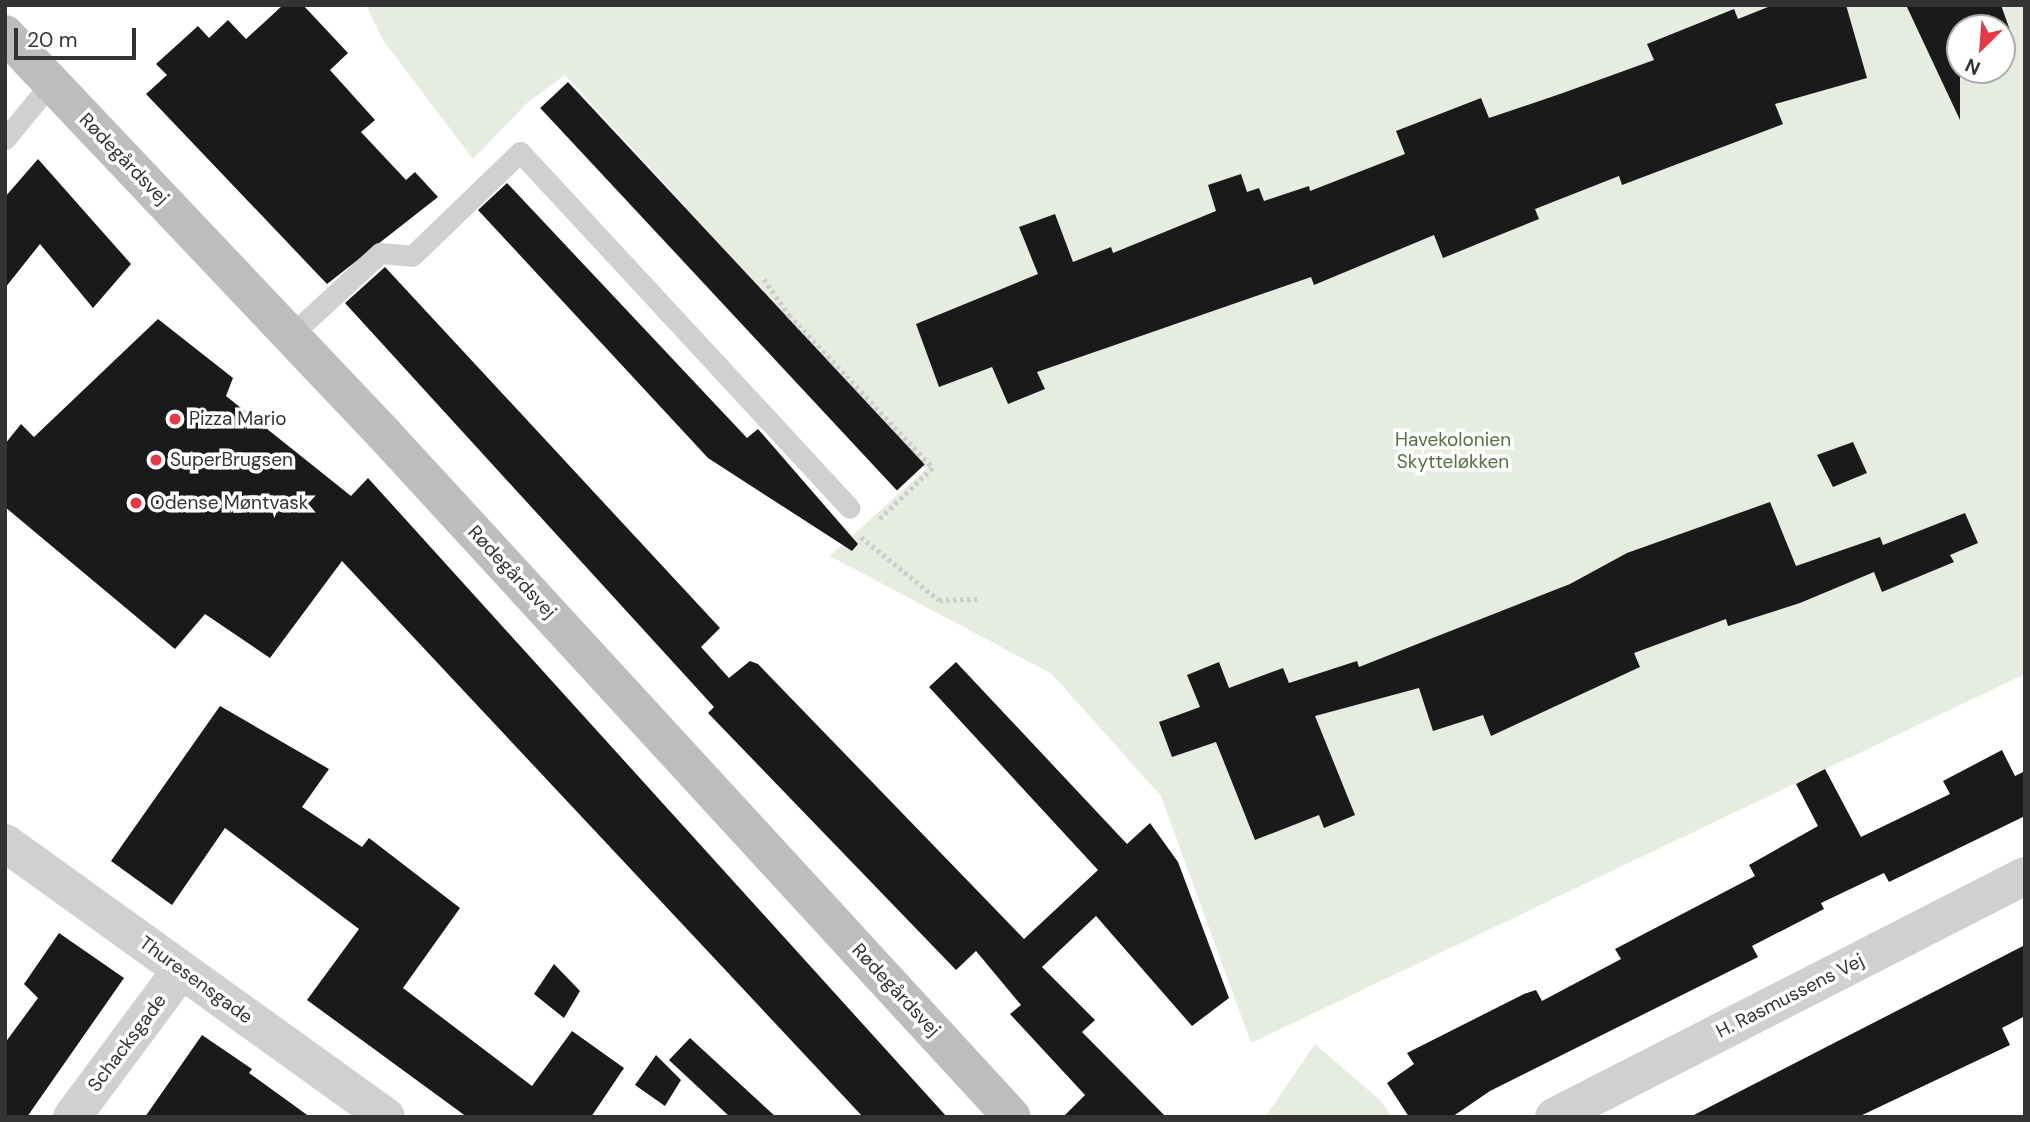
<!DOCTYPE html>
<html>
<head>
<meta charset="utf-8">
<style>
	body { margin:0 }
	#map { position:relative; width:2030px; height:1122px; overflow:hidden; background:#fff; font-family:"DM Sans",sans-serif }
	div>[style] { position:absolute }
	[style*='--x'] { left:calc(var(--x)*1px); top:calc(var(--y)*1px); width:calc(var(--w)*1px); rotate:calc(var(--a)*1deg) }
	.green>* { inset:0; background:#e6ecdf }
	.building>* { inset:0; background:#1a1a1a; transform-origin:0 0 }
	.path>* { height:4.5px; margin-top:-2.25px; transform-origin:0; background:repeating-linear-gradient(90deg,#cdcdcd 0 3.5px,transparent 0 7px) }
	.lane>* { height:21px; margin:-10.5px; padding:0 10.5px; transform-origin:10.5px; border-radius:10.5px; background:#d0d0d0 }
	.street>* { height:38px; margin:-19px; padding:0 19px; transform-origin:19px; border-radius:19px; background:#d0d0d0 }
	.secondary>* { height:38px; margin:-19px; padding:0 19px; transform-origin:19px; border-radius:19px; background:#bdbdbd }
	.dots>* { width:19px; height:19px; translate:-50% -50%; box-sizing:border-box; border:4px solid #fff; border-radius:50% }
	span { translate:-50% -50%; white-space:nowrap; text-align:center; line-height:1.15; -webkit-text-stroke:7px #fff; paint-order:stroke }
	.street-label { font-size:19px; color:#333 }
	.poi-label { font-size:19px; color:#333 }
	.left { translate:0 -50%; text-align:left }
	.park-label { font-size:19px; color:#56703f }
	.frame { position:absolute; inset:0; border:7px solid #333; pointer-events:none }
	.north { position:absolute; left:1946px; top:14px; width:70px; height:70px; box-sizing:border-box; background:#fff; border:2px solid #adadad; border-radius:50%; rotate:205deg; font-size:19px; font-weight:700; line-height:28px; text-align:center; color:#333 }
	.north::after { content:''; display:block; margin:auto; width:24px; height:32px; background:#e63946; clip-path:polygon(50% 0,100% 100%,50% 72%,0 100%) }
	.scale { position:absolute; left:14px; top:28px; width:122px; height:32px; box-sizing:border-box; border:4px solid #333; border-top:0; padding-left:9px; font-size:21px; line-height:24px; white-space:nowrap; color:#333; -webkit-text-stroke:5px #fff; paint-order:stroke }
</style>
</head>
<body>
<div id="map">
	<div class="green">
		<div style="clip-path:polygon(evenodd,366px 5px,2025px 5px,2025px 674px,1251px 1043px,1161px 796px,1052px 674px,830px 556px,926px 469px,565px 75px,527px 103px,473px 159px,383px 40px,366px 5px,1960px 28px,2002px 28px,2002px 70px,1960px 70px,1960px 28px)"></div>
		<div style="clip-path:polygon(1315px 1044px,1381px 1101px,1392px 1117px,1265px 1117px)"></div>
	</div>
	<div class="building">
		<div style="clip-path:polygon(283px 5px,303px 5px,348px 53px,330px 70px,375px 120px,361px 132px,406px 180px,415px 172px,438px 197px,327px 284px,146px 94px,167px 75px,156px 64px,198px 26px,209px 38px,228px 20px,246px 39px)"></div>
		<div style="clip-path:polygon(1773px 5px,1846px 5px,1867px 78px,1775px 104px,1783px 124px,1622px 185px,1619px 176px,1535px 209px,1539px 219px,1443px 258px,1434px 235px,1314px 285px,1311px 277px,1037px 372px,1045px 389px,1008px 404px,992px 367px,939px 387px,916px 324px,1038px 274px,1019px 227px,1055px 214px,1073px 262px,1111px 247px,1113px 253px,1216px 211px,1208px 185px,1241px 174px,1247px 192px,1259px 188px,1264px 201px,1309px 186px,1310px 191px,1405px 154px,1396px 131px,1481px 98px,1489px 118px,1560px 94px,1654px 60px,1647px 44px,1734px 9px,1738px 19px)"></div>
		<div style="clip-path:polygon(1906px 5px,2001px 5px,2012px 36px,2002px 39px,2002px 28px,1960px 28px,1960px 120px)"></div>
		<div style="left:568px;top:82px;width:523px;height:38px;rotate:47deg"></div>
		<div style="clip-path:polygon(38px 159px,131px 264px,93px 308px,40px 244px,5px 288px,5px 197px)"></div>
		<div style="clip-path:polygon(507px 183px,747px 438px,758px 429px,858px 544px,852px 551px,708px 458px,478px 210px)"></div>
		<div style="clip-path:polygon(385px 267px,720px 628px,701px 647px,729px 678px,750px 661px,758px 664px,1024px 939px,1098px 870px,929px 687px,956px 662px,1127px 844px,1150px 823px,1178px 862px,1229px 998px,1192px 1026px,1096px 916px,1042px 967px,1095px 1020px,1082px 1032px,1166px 1117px,1063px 1117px,1085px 1095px,1010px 1014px,1021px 1005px,976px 951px,956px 970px,708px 713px,714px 707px,345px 303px)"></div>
		<div style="clip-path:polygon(158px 319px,233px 378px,226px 396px,351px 496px,368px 478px,947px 1117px,863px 1117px,342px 561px,270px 658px,205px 614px,175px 649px,5px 507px,5px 444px,21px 424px,34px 437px)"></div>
		<div style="clip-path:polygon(1853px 442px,1867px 473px,1833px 487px,1817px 455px)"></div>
		<div style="clip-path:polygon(1770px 502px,1796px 566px,1880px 537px,1883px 545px,1965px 513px,1978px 543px,1950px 555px,1954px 562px,1882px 592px,1874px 572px,1800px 603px,1728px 626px,1726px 619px,1634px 653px,1640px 667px,1491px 736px,1483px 715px,1433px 731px,1419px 688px,1315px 716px,1355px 815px,1324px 828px,1319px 815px,1255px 840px,1216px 742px,1172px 757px,1159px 722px,1200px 707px,1187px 675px,1219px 662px,1229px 688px,1283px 668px,1289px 683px,1357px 661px,1359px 667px,1570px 584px,1627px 553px)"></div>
		<div style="clip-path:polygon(220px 706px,329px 769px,302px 807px,362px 847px,369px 838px,460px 908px,403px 988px,532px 1086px,572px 1031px,624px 1068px,591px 1117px,467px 1117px,307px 1000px,359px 929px,225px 828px,172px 905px,111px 861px)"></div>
		<div style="clip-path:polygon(2002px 750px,2015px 776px,2025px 771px,2025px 816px,1889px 882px,1884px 873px,1821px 903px,1824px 909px,1752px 946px,1758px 957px,1490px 1091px,1452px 1117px,1409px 1117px,1387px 1083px,1414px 1064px,1407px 1053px,1524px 994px,1536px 990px,1542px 1001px,1621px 959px,1615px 949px,1755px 876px,1749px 865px,1818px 826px,1796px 784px,1825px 769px,1861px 837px,1950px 794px,1943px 781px)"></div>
		<div style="clip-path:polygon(59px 933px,124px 978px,27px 1117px,5px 1117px,5px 1043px,38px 998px,24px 984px)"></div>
		<div style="clip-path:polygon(2025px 945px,2025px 1016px,2002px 1028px,2010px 1045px,1858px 1117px,1690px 1117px)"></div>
		<div style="clip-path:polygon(554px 964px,580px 991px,564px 1018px,534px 994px)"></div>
		<div style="clip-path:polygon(202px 1035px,252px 1069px,249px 1073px,310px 1117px,145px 1117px)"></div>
		<div style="clip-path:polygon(690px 1038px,776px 1117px,730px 1117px,669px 1060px)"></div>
		<div style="clip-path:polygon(656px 1055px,681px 1080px,665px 1106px,635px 1085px)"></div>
	</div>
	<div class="path">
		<div style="--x:764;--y:279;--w:44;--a:55.2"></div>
		<div style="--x:789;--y:315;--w:210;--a:46.7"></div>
		<div style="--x:933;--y:468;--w:74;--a:136.1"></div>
		<div style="--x:861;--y:537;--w:100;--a:38.9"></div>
		<div style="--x:939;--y:600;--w:38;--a:-2"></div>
	</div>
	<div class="lane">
		<div style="--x:5;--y:139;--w:72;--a:-50.6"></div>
		<div style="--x:291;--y:335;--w:121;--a:-42.7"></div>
		<div style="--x:380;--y:253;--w:32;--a:5"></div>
		<div style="--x:412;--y:256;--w:150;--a:-43.9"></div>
		<div style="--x:520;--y:152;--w:485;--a:47.2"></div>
	</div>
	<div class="street">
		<div style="--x:5;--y:843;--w:469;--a:35.7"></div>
		<div style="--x:72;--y:1117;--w:183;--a:-53.4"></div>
		<div style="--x:1554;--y:1117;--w:529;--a:-27.1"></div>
	</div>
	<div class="secondary">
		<div style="--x:5;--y:34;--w:552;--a:46.54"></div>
		<div style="--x:385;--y:435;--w:926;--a:47.41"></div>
	</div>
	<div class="dots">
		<div style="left:175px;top:419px;background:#e63946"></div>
		<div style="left:156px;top:460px;background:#e63946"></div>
		<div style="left:136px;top:503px;background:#e63946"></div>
	</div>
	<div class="street-label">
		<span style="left:124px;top:159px;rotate:46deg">Rødegårdsvej</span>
		<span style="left:512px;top:572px;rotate:47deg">Rødegårdsvej</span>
		<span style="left:196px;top:980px;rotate:36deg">Thuresensgade</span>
		<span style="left:896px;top:990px;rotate:47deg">Rødegårdsvej</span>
		<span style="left:1790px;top:996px;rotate:-27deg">H. Rasmussens Vej</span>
		<span style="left:127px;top:1043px;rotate:-53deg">Schacksgade</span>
	</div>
	<div class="poi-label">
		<span class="left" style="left:189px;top:419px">Pizza Mario</span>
		<span class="left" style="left:170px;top:460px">SuperBrugsen</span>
		<span class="left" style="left:150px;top:503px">Odense Møntvask</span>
	</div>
	<div class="park-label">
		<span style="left:1453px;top:451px">Havekolonien<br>Skytteløkken</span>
	</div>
	<div class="frame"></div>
	<div class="north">N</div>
	<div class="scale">20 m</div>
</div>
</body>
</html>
